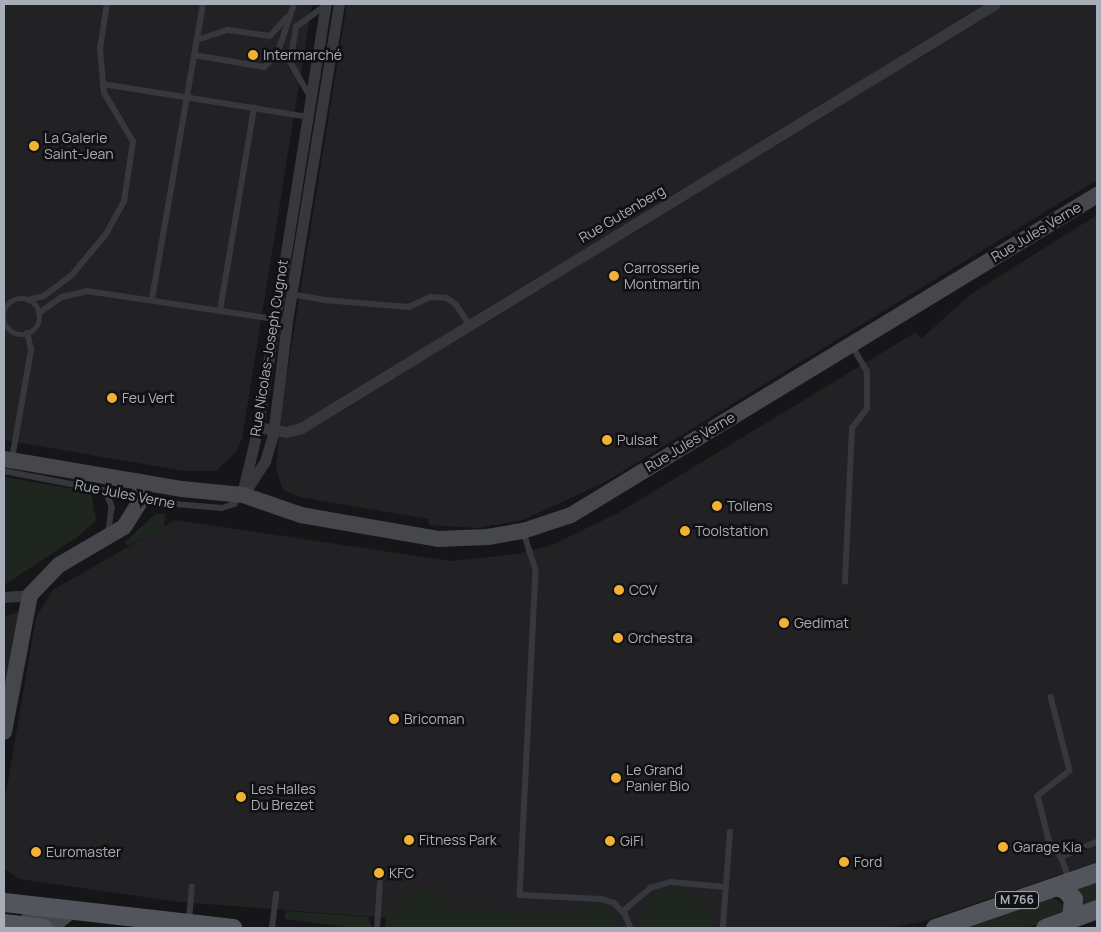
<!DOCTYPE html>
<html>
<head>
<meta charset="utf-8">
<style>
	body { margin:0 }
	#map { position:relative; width:1101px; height:932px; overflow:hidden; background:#161618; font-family:Manrope,sans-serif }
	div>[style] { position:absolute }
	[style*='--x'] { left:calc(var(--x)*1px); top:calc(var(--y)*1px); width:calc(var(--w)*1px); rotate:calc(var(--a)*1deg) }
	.built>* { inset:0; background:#222225 }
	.green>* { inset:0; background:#1e261f }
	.lane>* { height:5.5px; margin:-2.75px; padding:0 2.75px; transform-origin:2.75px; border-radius:2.75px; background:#37383d }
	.lane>.ring { margin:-2.75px; padding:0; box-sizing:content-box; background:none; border:5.5px solid #37383d; border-radius:50% }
	.street>* { height:11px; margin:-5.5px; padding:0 5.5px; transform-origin:5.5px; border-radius:5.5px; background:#37383d }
	.secondary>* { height:16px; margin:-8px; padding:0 8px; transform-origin:8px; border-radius:8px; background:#45474d }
	.primary>* { height:19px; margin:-9.5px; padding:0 9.5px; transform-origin:9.5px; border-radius:9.5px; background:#53555c }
	.dots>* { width:14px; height:14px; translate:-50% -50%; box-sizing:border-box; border:2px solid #111113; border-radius:50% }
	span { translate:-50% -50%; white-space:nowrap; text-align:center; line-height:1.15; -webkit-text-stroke:5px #111113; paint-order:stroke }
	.shield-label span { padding:1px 4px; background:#111113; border:1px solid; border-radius:4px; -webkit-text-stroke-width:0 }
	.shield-label { font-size:12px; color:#a8adb8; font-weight:700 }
	.poi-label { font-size:14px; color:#a8adb8 }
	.left { translate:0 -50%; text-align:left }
	.street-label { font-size:14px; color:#a8adb8 }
	.frame { position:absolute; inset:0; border:5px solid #a8adb8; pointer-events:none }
</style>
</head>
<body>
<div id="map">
	<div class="built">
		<div style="clip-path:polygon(4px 4px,312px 4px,242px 439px,235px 453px,216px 471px,184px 471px,4px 440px)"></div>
		<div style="clip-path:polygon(347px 4px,1097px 4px,1097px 180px,605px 482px,523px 520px,477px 528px,429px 525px,428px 519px,300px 497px,283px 490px,276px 469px,283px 398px)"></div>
		<div style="clip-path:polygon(1097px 215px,1097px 862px,921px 922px,890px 928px,520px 928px,179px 902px,19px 879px,4px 868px,4px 805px,36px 617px,53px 590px,175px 520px,451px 561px,516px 554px,550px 546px,618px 513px,916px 332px,921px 339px,971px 294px)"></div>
		<div style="clip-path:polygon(20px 612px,4px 702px,4px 616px)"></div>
	</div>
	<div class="green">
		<div style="clip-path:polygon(4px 477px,91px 492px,96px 520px,79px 536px,4px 585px)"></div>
		<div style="clip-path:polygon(155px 514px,165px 514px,164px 527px,128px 546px,125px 542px)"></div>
		<div style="clip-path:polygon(1097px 878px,1097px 904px,1081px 910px,1074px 886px)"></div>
		<div style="clip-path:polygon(442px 890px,443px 908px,582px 916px,586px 904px,606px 905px,618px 916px,623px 928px,385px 928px,386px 918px,408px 891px)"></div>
		<div style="clip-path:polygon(687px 890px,707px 900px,716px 923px,713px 928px,639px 928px,645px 899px,663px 891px)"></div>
		<div style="clip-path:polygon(1051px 896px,1065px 906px,1061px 916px,1026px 928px,958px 928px)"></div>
		<div style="clip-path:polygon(286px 911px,368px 917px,372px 927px,353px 928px,284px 919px)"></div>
	</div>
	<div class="lane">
		<div style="--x:197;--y:40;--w:33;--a:-18"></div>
		<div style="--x:228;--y:30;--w:42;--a:8.1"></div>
		<div style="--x:270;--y:36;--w:25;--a:-48"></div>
		<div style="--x:194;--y:55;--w:71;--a:9.7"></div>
		<div style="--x:264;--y:67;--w:18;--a:-43"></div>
		<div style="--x:277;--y:55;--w:54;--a:-71.6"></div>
		<div style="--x:103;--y:84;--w:209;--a:9.1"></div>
		<div style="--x:310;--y:97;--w:40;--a:-119.7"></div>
		<div style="--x:290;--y:62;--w:36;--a:-80"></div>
		<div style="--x:296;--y:27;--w:34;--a:-36"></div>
		<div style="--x:291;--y:294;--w:34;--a:10"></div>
		<div style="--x:324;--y:300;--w:85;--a:4.7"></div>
		<div style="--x:409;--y:307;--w:23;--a:-25"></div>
		<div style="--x:430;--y:297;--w:17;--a:3"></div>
		<div style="--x:447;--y:298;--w:11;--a:34"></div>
		<div style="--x:456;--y:304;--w:24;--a:57"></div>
		<div style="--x:152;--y:299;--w:299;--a:-80.2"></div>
		<div class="ring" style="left:4px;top:299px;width:30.5px;height:30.5px"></div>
		<div style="--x:28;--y:300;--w:16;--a:-14"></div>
		<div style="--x:44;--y:296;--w:35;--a:-37"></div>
		<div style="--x:72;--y:275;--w:53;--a:-50.3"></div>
		<div style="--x:106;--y:234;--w:37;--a:-61"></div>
		<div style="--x:124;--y:202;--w:61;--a:-81.5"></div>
		<div style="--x:133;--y:142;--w:57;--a:-120.6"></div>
		<div style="--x:104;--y:93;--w:44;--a:-95.2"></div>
		<div style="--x:100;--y:49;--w:46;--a:-81.2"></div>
		<div style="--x:220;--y:311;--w:206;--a:-80.5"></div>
		<div style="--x:39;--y:313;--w:28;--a:-35"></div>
		<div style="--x:62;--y:297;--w:26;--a:-13"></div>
		<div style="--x:87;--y:291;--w:202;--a:8.5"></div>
		<div style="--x:12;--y:459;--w:111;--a:-80.1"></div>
		<div style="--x:31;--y:350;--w:17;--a:-103"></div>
		<div style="--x:4;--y:471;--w:174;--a:10.9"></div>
		<div style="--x:175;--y:504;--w:47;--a:4.9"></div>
		<div style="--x:222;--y:508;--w:13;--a:-18"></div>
		<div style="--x:234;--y:504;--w:8;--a:-45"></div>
		<div style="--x:106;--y:491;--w:17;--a:69"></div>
		<div style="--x:112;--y:507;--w:25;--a:97"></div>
		<div style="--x:524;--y:533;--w:39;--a:72"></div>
		<div style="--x:536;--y:570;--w:325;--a:92.8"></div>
		<div style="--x:520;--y:895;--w:81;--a:2.8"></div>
		<div style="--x:601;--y:899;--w:14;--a:17"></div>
		<div style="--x:614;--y:903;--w:16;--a:45"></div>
		<div style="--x:625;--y:914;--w:15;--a:67"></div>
		<div style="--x:845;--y:582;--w:154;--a:-87.4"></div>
		<div style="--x:852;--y:428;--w:24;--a:-52"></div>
		<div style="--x:867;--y:409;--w:37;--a:-90"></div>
		<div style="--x:867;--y:372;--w:30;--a:-120"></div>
		<div style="--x:1051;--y:697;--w:76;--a:75.6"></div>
		<div style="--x:1070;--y:771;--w:41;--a:142"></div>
		<div style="--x:1038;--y:796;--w:45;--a:76"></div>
		<div style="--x:1049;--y:840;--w:21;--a:55"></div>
		<div style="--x:1069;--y:880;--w:24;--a:-109"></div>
		<div style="--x:1061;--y:857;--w:39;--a:-23"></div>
		<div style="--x:622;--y:912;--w:38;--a:-40"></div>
		<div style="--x:651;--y:888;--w:21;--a:-17"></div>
		<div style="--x:671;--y:882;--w:54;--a:5.3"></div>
		<div style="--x:189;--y:920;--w:33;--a:-85"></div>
		<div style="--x:723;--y:925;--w:93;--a:-85.7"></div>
		<div style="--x:272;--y:928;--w:34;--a:-83"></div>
		<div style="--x:377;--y:928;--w:45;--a:-86.2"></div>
	</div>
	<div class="street">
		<div style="--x:258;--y:427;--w:28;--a:10"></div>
		<div style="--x:286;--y:432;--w:16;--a:-15"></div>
		<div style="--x:301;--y:428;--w:813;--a:-31.42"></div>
		<div style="--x:243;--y:490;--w:65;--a:-76.6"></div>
		<div style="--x:258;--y:427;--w:428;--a:-80.9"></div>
		<div style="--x:243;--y:495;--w:40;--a:-57.1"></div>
		<div style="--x:265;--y:461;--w:28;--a:-73"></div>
		<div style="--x:273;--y:434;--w:114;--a:-82.9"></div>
		<div style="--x:287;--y:321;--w:321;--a:-80.7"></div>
		<div style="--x:4;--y:597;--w:26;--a:-4"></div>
	</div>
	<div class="secondary">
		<div style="--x:4;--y:459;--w:181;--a:9.6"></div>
		<div style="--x:182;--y:489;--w:61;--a:5.6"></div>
		<div style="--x:243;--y:495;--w:61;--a:19"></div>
		<div style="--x:301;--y:515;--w:139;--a:9.9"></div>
		<div style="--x:438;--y:539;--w:50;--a:-2.3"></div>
		<div style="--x:488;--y:537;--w:36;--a:-10"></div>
		<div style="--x:523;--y:531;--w:51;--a:-18.4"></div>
		<div style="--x:571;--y:515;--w:616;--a:-31.31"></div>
		<div style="--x:4;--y:732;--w:139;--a:-79.3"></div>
		<div style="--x:30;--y:595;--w:42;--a:-46"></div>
		<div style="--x:59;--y:565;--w:75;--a:-30.3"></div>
		<div style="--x:124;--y:527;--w:26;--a:-58"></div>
		<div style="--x:138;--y:505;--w:23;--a:-80"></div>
		<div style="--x:28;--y:920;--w:28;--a:6"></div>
		<div style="--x:56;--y:923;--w:19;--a:-39"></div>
	</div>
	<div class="primary">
		<div style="--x:1057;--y:886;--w:10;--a:24"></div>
		<div style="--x:1066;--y:890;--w:11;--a:52"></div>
		<div style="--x:1073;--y:899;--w:20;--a:96"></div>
		<div style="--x:4;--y:902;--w:230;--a:6.5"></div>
		<div style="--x:4;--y:923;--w:39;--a:7"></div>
		<div style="--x:935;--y:928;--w:171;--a:-19.1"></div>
		<div style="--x:1045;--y:928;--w:55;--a:-20.1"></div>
	</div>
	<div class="dots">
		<div style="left:253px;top:55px;background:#f2b134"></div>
		<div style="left:34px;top:146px;background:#f2b134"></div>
		<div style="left:614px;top:276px;background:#f2b134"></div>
		<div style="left:112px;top:398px;background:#f2b134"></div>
		<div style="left:607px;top:440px;background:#f2b134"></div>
		<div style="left:717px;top:506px;background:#f2b134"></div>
		<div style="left:685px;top:531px;background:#f2b134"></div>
		<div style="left:619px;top:590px;background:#f2b134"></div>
		<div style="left:784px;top:623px;background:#f2b134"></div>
		<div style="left:618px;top:638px;background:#f2b134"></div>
		<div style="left:394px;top:719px;background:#f2b134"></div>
		<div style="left:616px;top:778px;background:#f2b134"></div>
		<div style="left:241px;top:797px;background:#f2b134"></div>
		<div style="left:409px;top:840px;background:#f2b134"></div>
		<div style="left:610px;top:841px;background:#f2b134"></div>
		<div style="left:1003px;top:847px;background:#f2b134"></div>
		<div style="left:36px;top:852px;background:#f2b134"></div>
		<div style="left:844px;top:862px;background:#f2b134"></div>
		<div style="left:379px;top:873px;background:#f2b134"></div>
	</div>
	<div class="shield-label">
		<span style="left:1017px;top:900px">M 766</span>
	</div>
	<div class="poi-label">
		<span class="left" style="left:263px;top:55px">Intermarché</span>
		<span class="left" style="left:44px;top:146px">La Galerie<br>Saint-Jean</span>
		<span class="left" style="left:624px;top:276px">Carrosserie<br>Montmartin</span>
		<span class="left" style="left:122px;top:398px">Feu Vert</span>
		<span class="left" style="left:617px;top:440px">Pulsat</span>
		<span class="left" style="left:727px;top:506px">Tollens</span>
		<span class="left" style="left:695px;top:531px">Toolstation</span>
		<span class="left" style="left:629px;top:590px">CCV</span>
		<span class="left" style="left:794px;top:623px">Gedimat</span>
		<span class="left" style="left:628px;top:638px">Orchestra</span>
		<span class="left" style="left:404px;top:719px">Bricoman</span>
		<span class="left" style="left:626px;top:778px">Le Grand<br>Panier Bio</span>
		<span class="left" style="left:251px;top:797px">Les Halles<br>Du Brezet</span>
		<span class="left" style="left:419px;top:840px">Fitness Park</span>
		<span class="left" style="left:620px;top:841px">GiFi</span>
		<span class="left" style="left:1013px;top:847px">Garage Kia</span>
		<span class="left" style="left:46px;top:852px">Euromaster</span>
		<span class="left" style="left:854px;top:862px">Ford</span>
		<span class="left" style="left:389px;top:873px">KFC</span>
	</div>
	<div class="street-label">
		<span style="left:622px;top:214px;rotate:-31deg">Rue Gutenberg</span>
		<span style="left:1036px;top:232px;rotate:-31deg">Rue Jules Verne</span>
		<span style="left:269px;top:348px;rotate:-81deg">Rue Nicolas-Joseph Cugnot</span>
		<span style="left:690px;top:442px;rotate:-31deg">Rue Jules Verne</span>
		<span style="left:125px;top:494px;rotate:11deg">Rue Jules Verne</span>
	</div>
	<div class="frame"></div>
</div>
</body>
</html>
